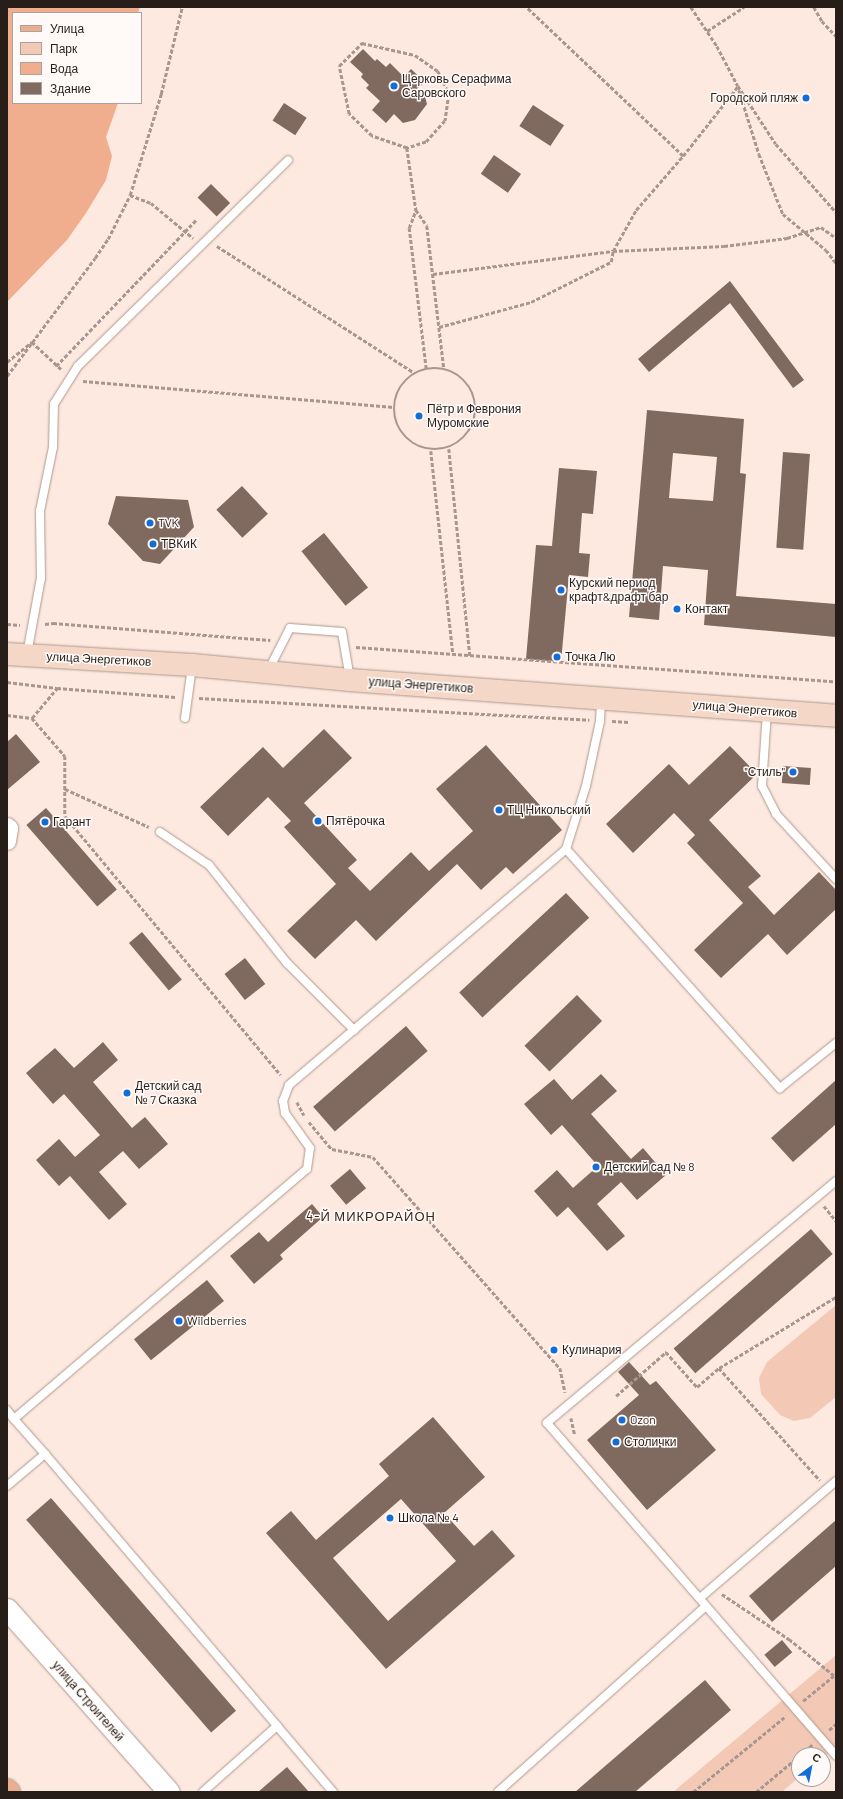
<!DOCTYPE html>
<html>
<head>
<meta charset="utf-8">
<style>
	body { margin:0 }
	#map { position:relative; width:843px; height:1799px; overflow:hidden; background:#fde9df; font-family:Barlow,sans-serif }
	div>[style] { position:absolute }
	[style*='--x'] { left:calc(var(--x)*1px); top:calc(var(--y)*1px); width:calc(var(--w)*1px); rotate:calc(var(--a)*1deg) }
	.green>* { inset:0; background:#f3c9b6 }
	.water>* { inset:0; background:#f0ae8e }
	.building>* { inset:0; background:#806a5f; transform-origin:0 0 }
	.path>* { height:2.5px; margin-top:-1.25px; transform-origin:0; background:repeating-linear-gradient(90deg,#a79790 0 4px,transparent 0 6px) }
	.path>.ring { margin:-1.25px; padding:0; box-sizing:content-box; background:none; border:2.5px solid #a79790; border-radius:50% }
	.roads { filter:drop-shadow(0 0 1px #af988d) drop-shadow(0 0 1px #af988d) }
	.service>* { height:8px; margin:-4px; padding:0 4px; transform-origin:4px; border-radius:4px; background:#fff }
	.minor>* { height:17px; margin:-8.5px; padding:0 8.5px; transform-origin:8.5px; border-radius:8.5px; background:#fff }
	.tertiary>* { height:21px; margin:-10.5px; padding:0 10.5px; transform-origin:10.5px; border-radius:10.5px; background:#fff }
	.secondary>* { height:22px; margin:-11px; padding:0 11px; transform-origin:11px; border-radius:11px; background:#f5d7c7 }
	.primary>* { height:22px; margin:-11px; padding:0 11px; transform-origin:11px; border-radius:11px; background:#ebaf8f }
	.dots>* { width:11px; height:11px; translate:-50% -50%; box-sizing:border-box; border:2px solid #fffaf7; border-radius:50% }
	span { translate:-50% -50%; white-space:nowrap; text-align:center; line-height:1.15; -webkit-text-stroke:3px #fffaf7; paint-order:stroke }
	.poi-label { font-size:12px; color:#271e1a }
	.left { translate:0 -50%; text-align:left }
	.right { translate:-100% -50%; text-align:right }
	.street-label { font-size:12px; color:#271e1a }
	.neighbourhood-label { font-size:13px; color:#39261d; letter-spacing:1px }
	.frame { position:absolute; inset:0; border:8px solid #271e1a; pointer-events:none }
	.legend { position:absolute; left:12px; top:12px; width:130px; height:92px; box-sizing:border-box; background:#fffaf7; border:1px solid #a9a29f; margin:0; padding:5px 7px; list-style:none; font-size:12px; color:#271e1a }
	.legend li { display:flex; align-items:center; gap:8px; height:20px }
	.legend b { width:20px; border:1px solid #a9a29f }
	.north { position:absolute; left:791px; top:1747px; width:40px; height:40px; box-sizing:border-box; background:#fffaf7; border:1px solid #a9a29f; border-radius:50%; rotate:32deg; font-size:11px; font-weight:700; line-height:16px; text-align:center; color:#271e1a }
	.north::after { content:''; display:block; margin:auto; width:14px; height:18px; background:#136dd6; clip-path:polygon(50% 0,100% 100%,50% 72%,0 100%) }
</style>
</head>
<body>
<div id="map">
	<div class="green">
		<div style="clip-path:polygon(836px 1305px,836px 1397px,810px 1418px,794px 1421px,780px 1415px,761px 1394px,759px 1378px,767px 1362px)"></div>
		<div style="clip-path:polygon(836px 1655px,836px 1746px,823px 1757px,823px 1755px,799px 1755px,799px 1777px,782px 1792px,673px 1792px)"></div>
	</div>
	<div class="water">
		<div style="clip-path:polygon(7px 7px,140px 7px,138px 13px,13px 13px,13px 103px,118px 103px,106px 137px,112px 156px,106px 180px,86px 213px,67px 240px,7px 302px)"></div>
	</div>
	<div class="building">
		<div style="clip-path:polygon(363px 49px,375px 61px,377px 59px,386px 67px,390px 63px,404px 77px,411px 69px,425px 82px,417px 89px,425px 97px,427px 104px,415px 120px,403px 123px,394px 114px,386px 123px,372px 110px,380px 101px,366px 88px,369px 85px,361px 77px,363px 74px,350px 62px)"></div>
		<div style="left:284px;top:103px;width:27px;height:21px;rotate:33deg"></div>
		<div style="left:533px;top:105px;width:37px;height:25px;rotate:33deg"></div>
		<div style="left:494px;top:155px;width:33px;height:23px;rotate:35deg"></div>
		<div style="left:211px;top:184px;width:27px;height:19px;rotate:45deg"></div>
		<div style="clip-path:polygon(730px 281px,804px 380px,793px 388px,730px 303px,649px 372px,638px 359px)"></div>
		<div style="clip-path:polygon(evenodd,647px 410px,744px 419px,740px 473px,746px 474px,736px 596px,836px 604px,836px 637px,704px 625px,708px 570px,663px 566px,659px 620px,629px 617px,647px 410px,673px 453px,717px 457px,713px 501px,669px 498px,673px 453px)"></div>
		<div style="left:783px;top:452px;width:27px;height:96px;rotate:4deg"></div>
		<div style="clip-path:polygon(559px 468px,597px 471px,593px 514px,582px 513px,579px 553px,590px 554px,588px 577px,569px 575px,561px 662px,526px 659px,536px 545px,552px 546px)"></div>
		<div style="left:242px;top:486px;width:38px;height:35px;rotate:47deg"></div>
		<div style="clip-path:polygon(116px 496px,188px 500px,194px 527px,160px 564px,143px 561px,108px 524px)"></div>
		<div style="left:324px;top:533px;width:70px;height:29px;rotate:51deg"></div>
		<div style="clip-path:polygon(324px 729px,352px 758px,304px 803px,357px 860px,348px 868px,370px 891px,411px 852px,429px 871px,473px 831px,436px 789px,486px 745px,562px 830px,513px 874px,506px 867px,481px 890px,457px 864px,376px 941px,356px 920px,315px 959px,287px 931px,336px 884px,284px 827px,291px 821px,268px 797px,228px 836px,200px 807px,263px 747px,283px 768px)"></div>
		<div style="clip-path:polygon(16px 734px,40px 762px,7px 790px,7px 742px)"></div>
		<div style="clip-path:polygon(730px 746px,757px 774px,709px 820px,761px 876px,748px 887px,774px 915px,819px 872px,836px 890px,836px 909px,787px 955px,768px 934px,721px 978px,694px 950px,743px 903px,687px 843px,695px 835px,674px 813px,633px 853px,606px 824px,669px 764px,689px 785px)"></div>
		<div style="left:783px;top:766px;width:28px;height:17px;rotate:4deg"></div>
		<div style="left:46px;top:808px;width:108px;height:26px;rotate:49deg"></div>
		<div style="left:566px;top:893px;width:34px;height:146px;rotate:47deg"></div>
		<div style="left:142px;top:932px;width:62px;height:17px;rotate:50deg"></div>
		<div style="left:245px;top:958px;width:33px;height:26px;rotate:52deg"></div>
		<div style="left:577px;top:995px;width:36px;height:73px;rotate:46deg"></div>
		<div style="left:406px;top:1026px;width:33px;height:123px;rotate:49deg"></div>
		<div style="clip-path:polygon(103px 1042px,118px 1060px,93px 1082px,132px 1128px,145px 1117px,168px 1144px,139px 1169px,123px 1151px,99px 1172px,127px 1204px,109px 1220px,70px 1176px,59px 1186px,36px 1160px,59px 1139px,75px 1157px,100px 1135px,64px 1094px,53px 1104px,26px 1073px,55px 1048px,74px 1068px)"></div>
		<div style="clip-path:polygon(601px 1074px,617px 1091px,591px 1114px,631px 1159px,643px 1148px,666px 1175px,637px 1200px,621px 1182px,597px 1204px,625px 1236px,607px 1251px,568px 1207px,557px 1217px,534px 1191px,557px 1170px,573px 1188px,598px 1166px,562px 1125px,551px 1135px,524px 1104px,554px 1079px,572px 1100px)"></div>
		<div style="clip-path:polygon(836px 1080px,836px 1124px,793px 1162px,771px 1138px)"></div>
		<div style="left:350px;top:1169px;width:25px;height:26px;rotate:50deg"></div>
		<div style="clip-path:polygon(312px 1204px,323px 1217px,280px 1255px,283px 1259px,254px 1284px,230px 1256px,259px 1232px,268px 1242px)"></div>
		<div style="left:811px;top:1229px;width:33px;height:182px;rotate:49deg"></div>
		<div style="left:207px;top:1280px;width:27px;height:94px;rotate:51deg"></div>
		<div style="clip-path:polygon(629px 1362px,650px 1385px,656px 1381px,716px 1450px,647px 1510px,587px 1440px,639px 1395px,618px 1372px)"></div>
		<div style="clip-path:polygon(evenodd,433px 1417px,485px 1477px,444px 1513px,474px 1546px,492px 1530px,515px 1556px,386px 1669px,266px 1533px,291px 1511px,316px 1540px,389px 1476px,379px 1464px,433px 1417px,401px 1499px,456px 1561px,388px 1621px,333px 1558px,401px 1499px)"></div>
		<div style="left:51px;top:1498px;width:282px;height:33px;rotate:49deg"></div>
		<div style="clip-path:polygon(836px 1520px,836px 1566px,772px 1622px,749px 1596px)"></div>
		<div style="left:782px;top:1640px;width:16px;height:23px;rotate:50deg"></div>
		<div style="clip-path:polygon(705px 1680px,731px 1710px,635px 1792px,575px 1792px)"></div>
		<div style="clip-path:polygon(287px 1767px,309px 1792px,258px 1792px)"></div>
	</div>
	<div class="path">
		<div style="--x:691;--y:7;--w:47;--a:56.3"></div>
		<div style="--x:717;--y:46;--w:45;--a:62.3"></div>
		<div style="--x:738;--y:86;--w:69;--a:56.8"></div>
		<div style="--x:776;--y:144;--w:91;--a:48.6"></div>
		<div style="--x:814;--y:7;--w:16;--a:60"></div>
		<div style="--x:822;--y:21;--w:21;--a:47"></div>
		<div style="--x:707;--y:31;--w:44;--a:-33"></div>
		<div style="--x:739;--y:90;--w:67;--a:72.6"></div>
		<div style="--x:759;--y:154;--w:65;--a:68.2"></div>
		<div style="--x:783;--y:214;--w:56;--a:39.9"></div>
		<div style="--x:826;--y:250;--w:16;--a:52"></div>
		<div style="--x:407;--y:148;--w:37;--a:-161"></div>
		<div style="--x:372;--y:136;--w:32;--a:-136"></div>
		<div style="--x:349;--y:114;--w:49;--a:-101.8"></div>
		<div style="--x:339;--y:66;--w:33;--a:-45"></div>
		<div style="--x:362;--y:43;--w:54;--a:12.8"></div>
		<div style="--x:415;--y:55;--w:28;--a:35"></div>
		<div style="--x:438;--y:71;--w:25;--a:64"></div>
		<div style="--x:449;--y:94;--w:27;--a:98"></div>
		<div style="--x:445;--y:121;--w:28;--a:132"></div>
		<div style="--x:426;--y:142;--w:20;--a:162"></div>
		<div style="--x:407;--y:148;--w:63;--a:81.7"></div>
		<div style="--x:683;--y:156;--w:89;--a:-51.8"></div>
		<div style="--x:130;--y:195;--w:22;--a:21"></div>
		<div style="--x:151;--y:203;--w:55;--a:39.8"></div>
		<div style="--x:217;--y:246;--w:235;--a:32.7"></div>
		<div style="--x:433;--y:274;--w:181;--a:-7.3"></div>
		<div style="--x:613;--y:251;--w:111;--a:-2.6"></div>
		<div style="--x:724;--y:246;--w:64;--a:-7.2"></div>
		<div style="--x:787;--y:238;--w:36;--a:-18"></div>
		<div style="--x:821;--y:227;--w:19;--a:36"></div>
		<div style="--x:439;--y:327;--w:95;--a:-15.2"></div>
		<div style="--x:531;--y:302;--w:89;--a:-26.6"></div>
		<div style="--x:611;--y:262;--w:11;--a:-80"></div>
		<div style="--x:613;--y:251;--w:47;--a:-60.7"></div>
		<div style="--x:636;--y:210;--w:72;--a:-49"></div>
		<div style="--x:683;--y:156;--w:216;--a:-136.5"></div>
		<div style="--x:7;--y:362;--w:32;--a:-39"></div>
		<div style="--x:32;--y:342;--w:40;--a:43"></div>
		<div style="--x:56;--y:366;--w:202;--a:-46.2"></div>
		<div class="ring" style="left:394px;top:368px;width:79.5px;height:79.5px"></div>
		<div style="--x:426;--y:369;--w:142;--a:-96.9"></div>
		<div style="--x:409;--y:228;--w:19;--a:-69"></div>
		<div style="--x:416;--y:210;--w:19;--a:55"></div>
		<div style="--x:427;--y:226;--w:144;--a:83.2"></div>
		<div style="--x:7;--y:376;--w:147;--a:-53.3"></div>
		<div style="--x:95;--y:258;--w:23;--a:-56"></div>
		<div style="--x:108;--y:239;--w:49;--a:-63.4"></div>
		<div style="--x:130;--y:195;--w:106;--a:-72.9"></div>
		<div style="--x:161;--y:94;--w:89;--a:-76.4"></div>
		<div style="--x:83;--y:381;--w:312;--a:4.8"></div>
		<div style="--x:449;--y:449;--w:208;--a:84.2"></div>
		<div style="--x:431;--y:451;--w:204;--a:83.8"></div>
		<div style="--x:7;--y:624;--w:13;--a:4"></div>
		<div style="--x:45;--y:624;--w:8;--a:-7"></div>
		<div style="--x:53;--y:623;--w:218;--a:4.5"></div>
		<div style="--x:356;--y:647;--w:481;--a:4.1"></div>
		<div style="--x:7;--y:682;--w:50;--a:6.8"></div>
		<div style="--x:57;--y:688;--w:119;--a:4.3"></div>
		<div style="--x:199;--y:698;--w:391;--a:3.2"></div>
		<div style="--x:7;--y:715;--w:25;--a:7"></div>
		<div style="--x:32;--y:718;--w:50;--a:49"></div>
		<div style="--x:65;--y:756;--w:60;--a:90"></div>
		<div style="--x:65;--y:816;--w:337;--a:50.2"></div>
		<div style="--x:32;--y:718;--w:39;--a:-50"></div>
		<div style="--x:612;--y:721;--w:17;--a:3"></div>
		<div style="--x:65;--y:789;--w:92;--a:24.3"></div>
		<div style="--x:297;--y:1102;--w:15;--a:62"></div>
		<div style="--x:309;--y:1122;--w:35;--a:50"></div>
		<div style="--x:332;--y:1149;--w:42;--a:11"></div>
		<div style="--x:373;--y:1157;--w:282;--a:48.5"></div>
		<div style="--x:560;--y:1368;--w:25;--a:78"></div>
		<div style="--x:824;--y:1206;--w:19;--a:51"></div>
		<div style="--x:719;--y:1368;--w:137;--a:-31.3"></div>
		<div style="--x:616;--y:1396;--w:67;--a:-41.3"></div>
		<div style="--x:666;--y:1352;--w:47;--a:48.5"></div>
		<div style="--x:697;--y:1387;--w:29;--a:-41"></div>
		<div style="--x:719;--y:1368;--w:151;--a:48"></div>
		<div style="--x:571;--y:1418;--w:17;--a:77"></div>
		<div style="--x:722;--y:1594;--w:81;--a:33.9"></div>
		<div style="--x:789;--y:1639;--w:60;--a:39"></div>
		<div style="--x:803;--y:1701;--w:43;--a:-39.3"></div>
		<div style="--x:829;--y:1730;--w:9;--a:-41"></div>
		<div style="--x:800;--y:1755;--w:16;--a:-40"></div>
		<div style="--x:693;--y:1792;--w:120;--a:-39.3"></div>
		<div style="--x:756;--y:1792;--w:56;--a:-39.9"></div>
	</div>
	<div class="roads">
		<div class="service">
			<div style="--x:27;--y:654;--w:77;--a:-79.6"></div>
			<div style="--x:41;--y:578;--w:67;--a:-90.9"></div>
			<div style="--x:40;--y:511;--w:65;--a:-78.5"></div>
			<div style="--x:53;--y:447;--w:43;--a:-88.7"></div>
			<div style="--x:54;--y:404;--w:45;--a:-57.7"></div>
			<div style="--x:78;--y:366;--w:294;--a:-44.4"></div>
			<div style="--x:268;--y:671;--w:48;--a:-62.9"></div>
			<div style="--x:290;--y:628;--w:52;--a:4.4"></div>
			<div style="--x:342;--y:632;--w:48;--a:80.3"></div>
			<div style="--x:767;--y:711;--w:75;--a:93.8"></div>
			<div style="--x:762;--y:786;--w:31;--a:63"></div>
			<div style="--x:776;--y:814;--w:88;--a:47.3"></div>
			<div style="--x:185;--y:718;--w:52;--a:-82.3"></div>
			<div style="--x:160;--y:832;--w:59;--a:34"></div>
			<div style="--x:209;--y:865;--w:125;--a:51.5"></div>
			<div style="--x:287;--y:963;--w:95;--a:45"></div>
			<div style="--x:566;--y:849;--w:321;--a:48.2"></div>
			<div style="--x:780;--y:1088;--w:72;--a:-38.8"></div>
			<div style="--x:836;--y:1181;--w:377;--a:140.1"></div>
			<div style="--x:547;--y:1423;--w:441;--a:49"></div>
			<div style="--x:7;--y:1410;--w:11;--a:52"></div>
			<div style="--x:45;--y:1454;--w:358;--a:49.5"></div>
			<div style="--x:277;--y:1726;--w:99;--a:138.3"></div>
			<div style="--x:7;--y:1486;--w:50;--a:-40.1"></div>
			<div style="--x:45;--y:1454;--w:47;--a:-131.5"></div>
			<div style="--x:14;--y:1419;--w:385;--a:-40.5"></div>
			<div style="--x:307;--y:1169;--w:21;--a:-82"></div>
			<div style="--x:310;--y:1148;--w:43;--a:-125.5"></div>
			<div style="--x:285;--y:1113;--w:12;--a:-99"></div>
			<div style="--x:283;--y:1101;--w:17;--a:-69"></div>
			<div style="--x:289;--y:1085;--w:364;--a:-40.4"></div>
			<div style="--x:566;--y:849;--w:66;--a:-72.4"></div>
			<div style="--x:586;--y:786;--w:66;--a:-77.8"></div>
			<div style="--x:600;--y:721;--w:21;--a:-87"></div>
			<div style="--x:700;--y:1598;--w:179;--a:-40.7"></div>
			<div style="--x:277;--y:1726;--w:87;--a:49.7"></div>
			<div style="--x:498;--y:1792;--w:279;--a:-41.8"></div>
		</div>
		<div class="minor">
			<div style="--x:7;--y:826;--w:3;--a:45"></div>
			<div style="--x:9;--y:828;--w:13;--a:99"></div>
		</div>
		<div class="tertiary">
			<div style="--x:7;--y:1609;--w:244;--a:48.5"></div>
		</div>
		<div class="secondary">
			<div style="--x:7;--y:654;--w:185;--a:3.4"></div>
			<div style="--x:192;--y:665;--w:159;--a:5.4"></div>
			<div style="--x:350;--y:680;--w:487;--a:4.2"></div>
		</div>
		<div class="primary">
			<div style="--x:7;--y:1790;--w:3;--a:45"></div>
		</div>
	</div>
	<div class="dots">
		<div style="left:394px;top:86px;background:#136dd6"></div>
		<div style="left:806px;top:98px;background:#136dd6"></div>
		<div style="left:419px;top:416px;background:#136dd6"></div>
		<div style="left:150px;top:523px;background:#136dd6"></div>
		<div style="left:153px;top:544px;background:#136dd6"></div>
		<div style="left:561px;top:590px;background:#136dd6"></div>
		<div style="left:677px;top:609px;background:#136dd6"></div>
		<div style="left:557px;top:657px;background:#136dd6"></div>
		<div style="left:793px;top:772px;background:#136dd6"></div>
		<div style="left:499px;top:810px;background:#136dd6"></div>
		<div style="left:318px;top:821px;background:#136dd6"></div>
		<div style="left:45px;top:822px;background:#136dd6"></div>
		<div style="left:127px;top:1093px;background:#136dd6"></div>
		<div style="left:596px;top:1167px;background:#136dd6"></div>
		<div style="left:179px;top:1321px;background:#136dd6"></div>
		<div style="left:554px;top:1350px;background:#136dd6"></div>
		<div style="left:622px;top:1420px;background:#136dd6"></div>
		<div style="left:616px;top:1442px;background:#136dd6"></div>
		<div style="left:390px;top:1518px;background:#136dd6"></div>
	</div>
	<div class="poi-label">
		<span class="left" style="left:402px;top:86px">Церковь Серафима<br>Саровского</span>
		<span class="right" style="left:798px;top:98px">Городской пляж</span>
		<span class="left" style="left:427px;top:416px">Пётр и Феврония<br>Муромские</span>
		<span class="left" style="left:158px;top:523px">TVK</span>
		<span class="left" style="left:161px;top:544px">ТВКиК</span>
		<span class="left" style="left:569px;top:590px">Курский период<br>крафт&amp;драфт бар</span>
		<span class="left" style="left:685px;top:609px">Контакт</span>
		<span class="left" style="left:565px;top:657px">Точка Лю</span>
		<span class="right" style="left:785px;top:772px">"Стиль"</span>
		<span class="left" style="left:507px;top:810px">ТЦ Никольский</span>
		<span class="left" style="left:326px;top:821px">Пятёрочка</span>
		<span class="left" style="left:53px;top:822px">Гарант</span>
		<span class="left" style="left:135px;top:1093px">Детский сад<br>№ 7 Сказка</span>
		<span class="left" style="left:604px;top:1167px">Детский сад № 8</span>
		<span class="left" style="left:187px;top:1321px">Wildberries</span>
		<span class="left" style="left:562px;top:1350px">Кулинария</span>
		<span class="left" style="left:630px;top:1420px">Ozon</span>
		<span class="left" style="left:624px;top:1442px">Столички</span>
		<span class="left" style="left:398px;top:1518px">Школа № 4</span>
	</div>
	<div class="street-label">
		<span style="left:99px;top:659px;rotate:3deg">улица Энергетиков</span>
		<span style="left:421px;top:685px;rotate:4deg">улица Энергетиков</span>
		<span style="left:745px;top:709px;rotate:5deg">улица Энергетиков</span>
		<span style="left:88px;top:1701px;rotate:49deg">улица Строителей</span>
	</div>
	<div class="neighbourhood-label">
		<span style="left:371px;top:1216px">4-Й МИКРОРАЙОН</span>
	</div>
	<div class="frame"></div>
	<ul class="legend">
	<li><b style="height:5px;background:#ebaf8f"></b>Улица</li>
	<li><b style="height:11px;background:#f3c9b6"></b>Парк</li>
	<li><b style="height:11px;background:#f0ae8e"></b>Вода</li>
	<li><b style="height:11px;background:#806a5f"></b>Здание</li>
	</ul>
	<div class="north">С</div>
</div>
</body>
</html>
